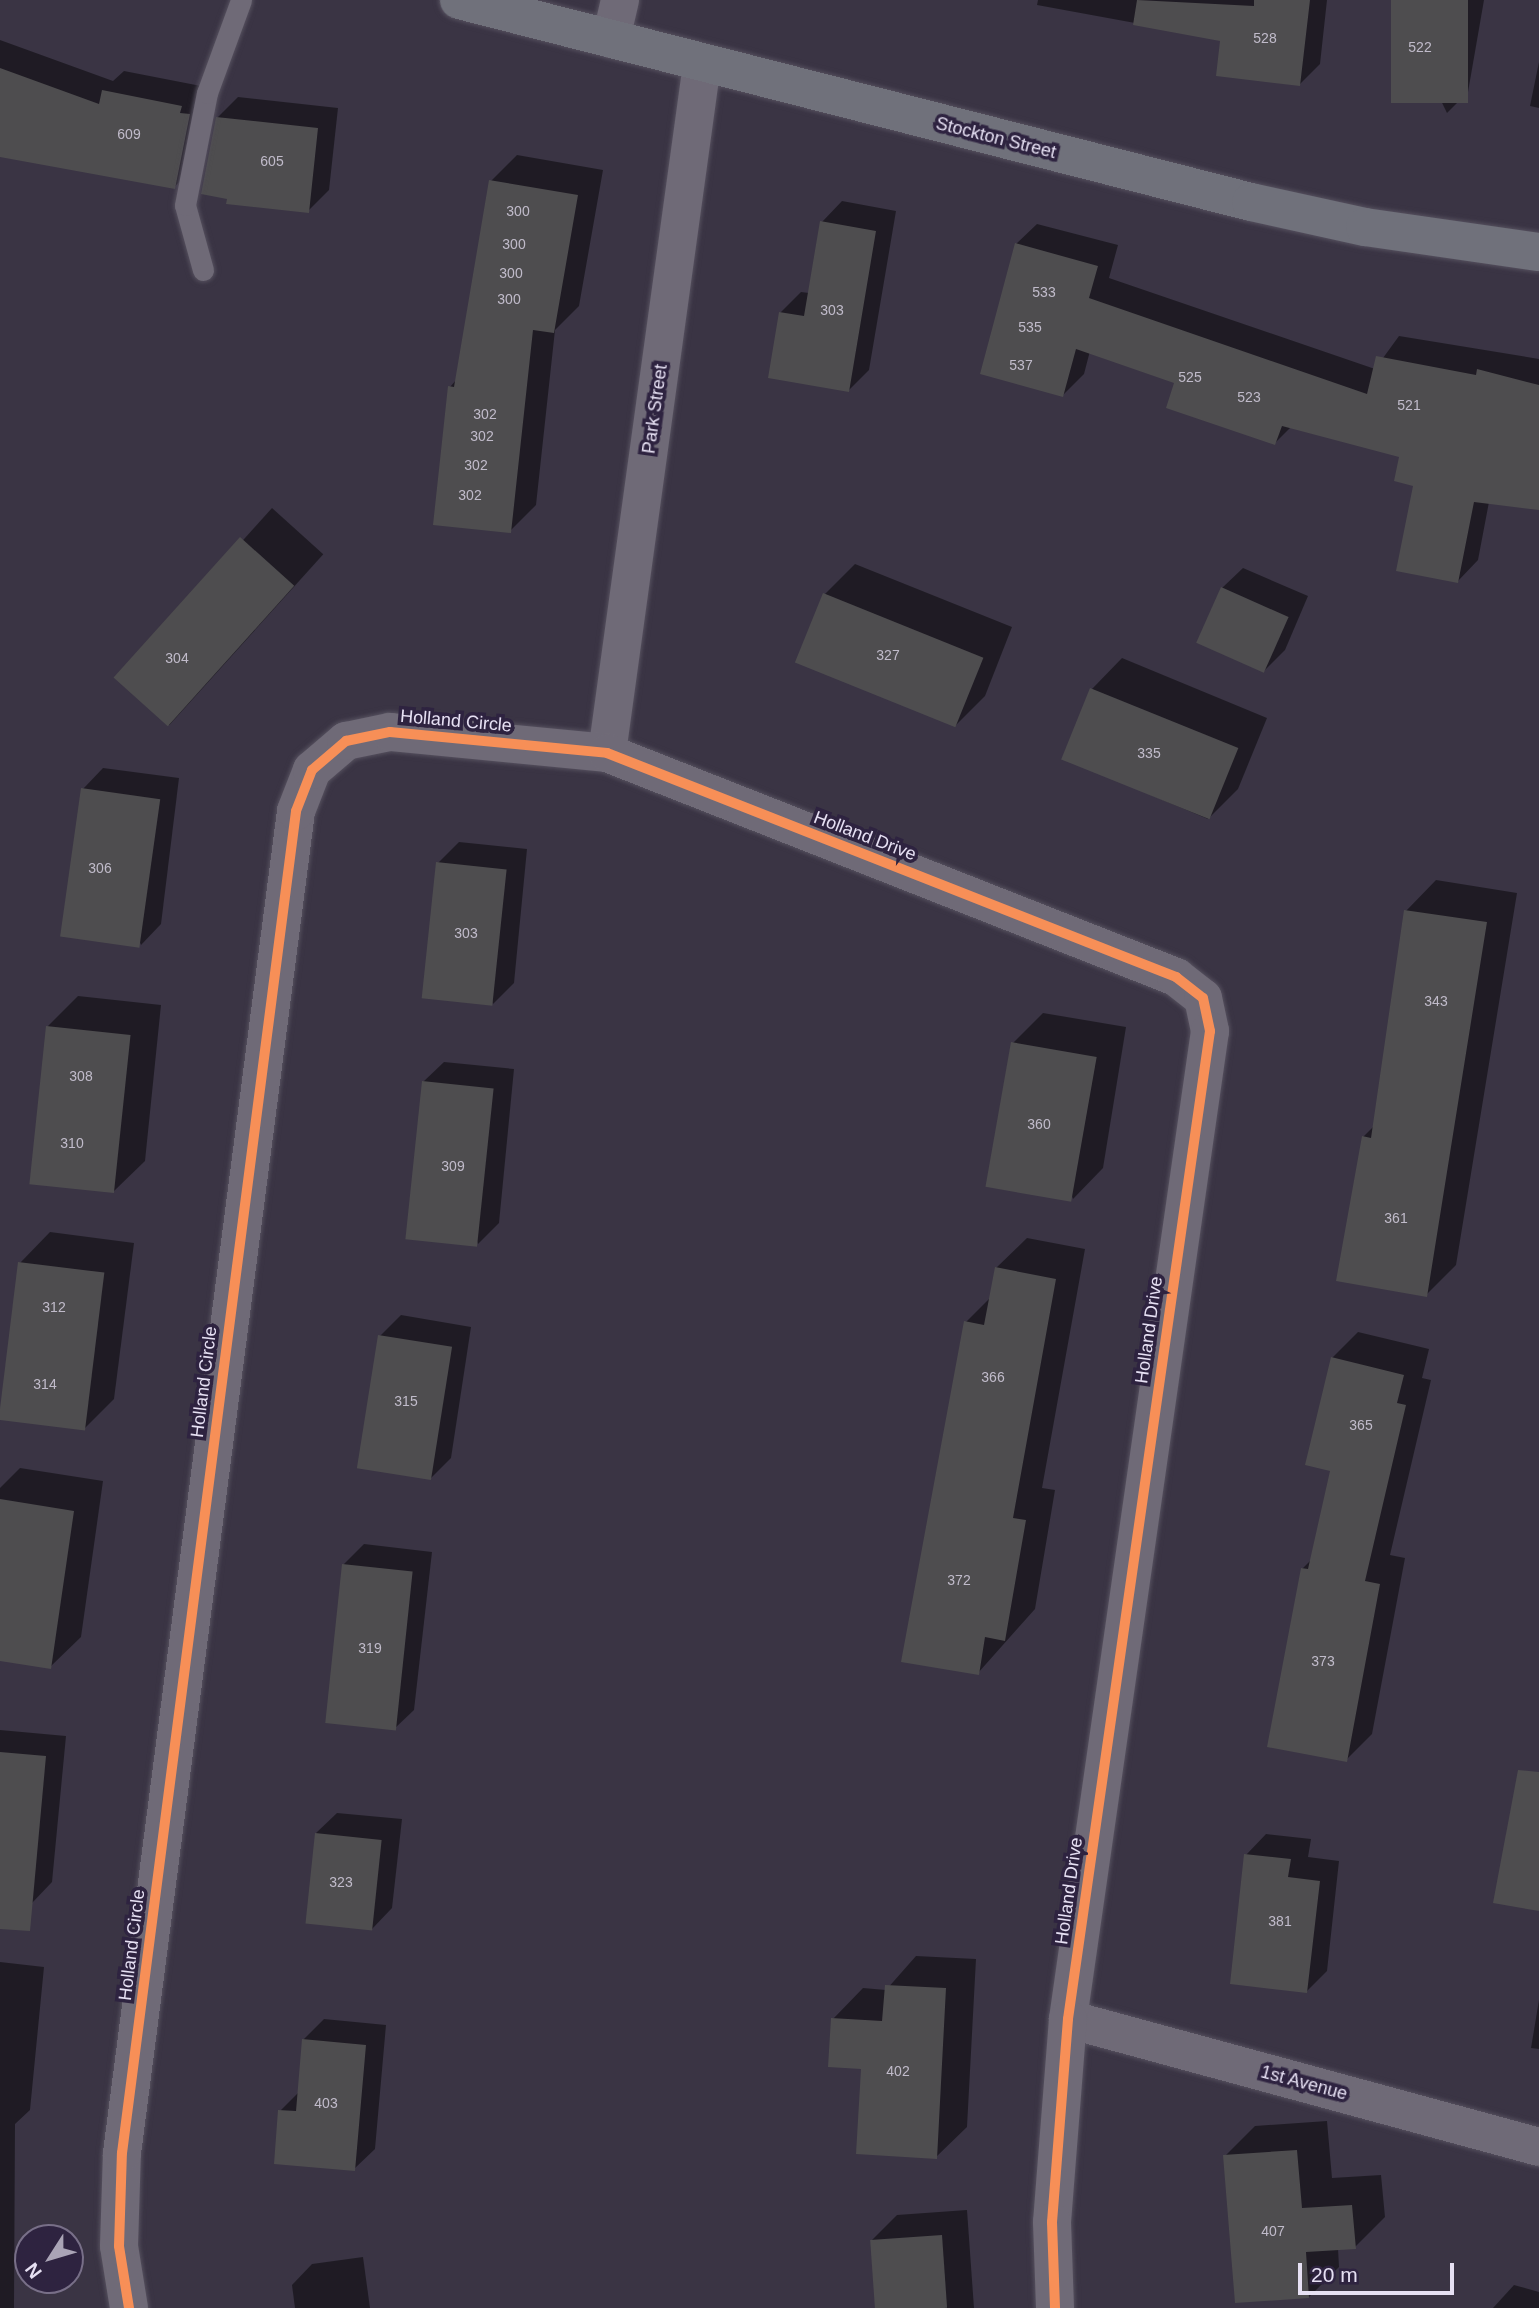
<!DOCTYPE html>
<html>
<head>
<meta charset="utf-8">
<style>
	body { margin:0 }
	#map { position:relative; width:1539px; height:2308px; overflow:hidden; background:#3a3444; font-family:Helvetica,sans-serif }
	div>[style] { position:absolute }
	[style*='--x'] { left:calc(var(--x)*1px); top:calc(var(--y)*1px); width:calc(var(--w)*1px); rotate:calc(var(--a)*1deg) }
	.shadow>* { inset:0; background:#0007; transform-origin:0 0 }
	.building>* { inset:0; background:#4e4d4f; transform-origin:0 0 }
	.roads { filter:drop-shadow(0 0 2px #55505e) drop-shadow(0 0 2px #55505e) }
	.lane>* { height:21px; margin:-10.5px; padding:0 10.5px; transform-origin:10.5px; border-radius:10.5px; background:#6f6a77 }
	.street>* { height:38px; margin:-19px; padding:0 19px; transform-origin:19px; border-radius:19px; background:#6f6a77 }
	.secondary>* { height:38px; margin:-19px; padding:0 19px; transform-origin:19px; border-radius:19px; background:#70717b }
	.cycleway>* { height:10px; margin:-5px; padding:0 5px; transform-origin:5px; border-radius:5px; background:#f78f57 }
	span { translate:-50% -50%; white-space:nowrap; text-align:center; line-height:1.15; -webkit-text-stroke:7px #2e2340; paint-order:stroke }
	.number-label { font-size:14px; color:#c0bbca }
	.number-label span { -webkit-text-stroke-width:0 }
	.street-label { font-size:18px; color:#e6e0f3 }
	.north { position:absolute; left:14px; top:2224px; width:70px; height:70px; box-sizing:border-box; background:#2e2340; border:2px solid #786f88; border-radius:50%; rotate:233deg; font-size:19px; font-weight:700; line-height:28px; text-align:center; color:#e6e0f3 }
	.north::after { content:''; display:block; margin:auto; width:24px; height:32px; background:#aaa4b6; clip-path:polygon(50% 0,100% 100%,50% 72%,0 100%) }
	.scale { position:absolute; left:1298px; top:2263px; width:156px; height:32px; box-sizing:border-box; border:4px solid #e6e0f3; border-top:0; padding-left:9px; font-size:21px; line-height:24px; white-space:nowrap; color:#e6e0f3; -webkit-text-stroke:5px #2e2340; paint-order:stroke }
</style>
</head>
<body>
<div id="map">
	<div class="shadow">
		<div style="clip-path:polygon(1038px 0,1327px 0,1320px 64px,1300px 84px,1222px 39px,1037px 5px)"></div>
		<div style="clip-path:polygon(1392px 0,1484px 0,1468px 92px,1447px 113px)"></div>
		<div style="clip-path:polygon(0 40px,113px 81px,124px 71px,201px 86px,195px 167px,174px 187px,0 153px)"></div>
		<div style="clip-path:polygon(1539px 62px,1539px 108px,1530px 106px)"></div>
		<div style="clip-path:polygon(238px 97px,338px 108px,329px 190px,308px 211px,229px 198px,217px 118px)"></div>
		<div style="clip-path:polygon(517px 155px,603px 170px,579px 306px,555px 330px,536px 505px,510px 531px,450px 387px,457px 379px,491px 181px)"></div>
		<div style="clip-path:polygon(842px 201px,896px 211px,869px 370px,849px 390px,780px 313px,801px 292px,809px 293px,822px 222px)"></div>
		<div style="clip-path:polygon(1037px 224px,1118px 245px,1109px 278px,1375px 369px,1399px 336px,1539px 359px,1539px 508px,1489px 502px,1478px 560px,1458px 581px,1402px 456px,1291px 427px,1275px 443px,1176px 382px,1090px 351px,1084px 374px,1063px 395px,1016px 244px)"></div>
		<div style="left:272px;top:508px;width:69px;height:230px;rotate:42deg"></div>
		<div style="clip-path:polygon(855px 564px,1012px 627px,985px 696px,955px 726px,825px 594px)"></div>
		<div style="clip-path:polygon(1243px 568px,1308px 596px,1285px 650px,1264px 671px,1222px 588px)"></div>
		<div style="clip-path:polygon(1122px 658px,1267px 718px,1238px 789px,1208px 819px,1063px 758px,1092px 689px)"></div>
		<div style="clip-path:polygon(103px 768px,179px 778px,161px 924px,141px 945px,83px 789px)"></div>
		<div style="clip-path:polygon(459px 842px,527px 849px,514px 983px,493px 1004px,438px 863px)"></div>
		<div style="clip-path:polygon(1436px 880px,1517px 893px,1456px 1265px,1426px 1295px,1363px 1137px,1375px 1125px,1406px 911px)"></div>
		<div style="clip-path:polygon(78px 996px,161px 1005px,145px 1161px,114px 1191px,48px 1026px)"></div>
		<div style="clip-path:polygon(1043px 1013px,1126px 1027px,1103px 1168px,1073px 1199px,1013px 1043px)"></div>
		<div style="clip-path:polygon(444px 1062px,514px 1069px,499px 1223px,478px 1244px,423px 1082px)"></div>
		<div style="clip-path:polygon(50px 1232px,134px 1243px,114px 1399px,83px 1430px,20px 1263px)"></div>
		<div style="clip-path:polygon(1027px 1238px,1085px 1249px,1042px 1488px,1055px 1490px,1035px 1609px,978px 1673px,966px 1322px,991px 1297px,996px 1268px)"></div>
		<div style="clip-path:polygon(401px 1315px,471px 1327px,451px 1458px,430px 1479px,380px 1336px)"></div>
		<div style="clip-path:polygon(1358px 1332px,1429px 1349px,1422px 1378px,1431px 1380px,1390px 1555px,1405px 1558px,1372px 1734px,1346px 1760px,1302px 1569px,1312px 1559px,1333px 1469px,1332px 1358px)"></div>
		<div style="clip-path:polygon(20px 1468px,103px 1481px,81px 1637px,50px 1667px,0 1659px,0 1488px)"></div>
		<div style="clip-path:polygon(364px 1544px,432px 1552px,414px 1710px,393px 1730px,344px 1564px)"></div>
		<div style="clip-path:polygon(0 1730px,66px 1736px,52px 1882px,32px 1903px,0 1900px)"></div>
		<div style="clip-path:polygon(337px 1813px,402px 1819px,392px 1908px,372px 1929px,316px 1833px)"></div>
		<div style="clip-path:polygon(1266px 1834px,1311px 1839px,1308px 1857px,1339px 1861px,1327px 1971px,1307px 1991px,1246px 1855px)"></div>
		<div style="clip-path:polygon(916px 1956px,976px 1959px,967px 2127px,936px 2157px,863px 2068px,833px 2019px,863px 1988px,886px 1990px)"></div>
		<div style="clip-path:polygon(0 1962px,44px 1967px,30px 2110px,15px 2124px,14px 2308px,0 2308px)"></div>
		<div style="clip-path:polygon(1539px 2000px,1539px 2049px,1531px 2048px)"></div>
		<div style="clip-path:polygon(324px 2019px,386px 2025px,375px 2149px,354px 2169px,280px 2111px,299px 2092px,303px 2040px)"></div>
		<div style="clip-path:polygon(1327px 2121px,1332px 2178px,1381px 2175px,1385px 2217px,1355px 2247px,1338px 2248px,1339px 2267px,1309px 2297px,1225px 2156px,1255px 2126px)"></div>
		<div style="clip-path:polygon(967px 2210px,974px 2308px,877px 2308px,872px 2240px,897px 2215px)"></div>
		<div style="clip-path:polygon(363px 2257px,370px 2308px,295px 2308px,292px 2285px,312px 2264px)"></div>
		<div style="clip-path:polygon(1514px 2285px,1539px 2292px,1539px 2308px,1493px 2308px)"></div>
	</div>
	<div class="building">
		<div style="clip-path:polygon(1137px 0,1254px 6px,1254px 0,1310px 0,1300px 86px,1216px 76px,1220px 41px,1133px 25px)"></div>
		<div style="left:1391px;top:0;width:77px;height:103px"></div>
		<div style="clip-path:polygon(0 68px,99px 104px,102px 90px,182px 106px,180px 113px,190px 114px,175px 189px,0 157px)"></div>
		<div style="clip-path:polygon(216px 117px,318px 128px,309px 213px,226px 204px,227px 199px,201px 194px)"></div>
		<div style="clip-path:polygon(489px 180px,578px 195px,554px 333px,533px 330px,511px 533px,433px 525px,448px 386px,454px 387px)"></div>
		<div style="clip-path:polygon(820px 221px,876px 231px,849px 392px,768px 378px,779px 312px,804px 316px)"></div>
		<div style="clip-path:polygon(1015px 243px,1098px 266px,1089px 298px,1367px 394px,1376px 356px,1476px 375px,1477px 369px,1539px 385px,1539px 510px,1474px 502px,1458px 583px,1396px 571px,1413px 486px,1394px 481px,1399px 457px,1282px 426px,1275px 445px,1166px 408px,1174px 383px,1076px 349px,1063px 397px,980px 374px)"></div>
		<div style="left:240px;top:537px;width:73px;height:189px;rotate:42deg"></div>
		<div style="left:1221px;top:587px;width:74px;height:61px;rotate:24deg"></div>
		<div style="left:823px;top:593px;width:173px;height:75px;rotate:22deg"></div>
		<div style="left:1090px;top:688px;width:160px;height:77px;rotate:22deg"></div>
		<div style="left:81px;top:788px;width:80px;height:150px;rotate:8deg"></div>
		<div style="left:436px;top:862px;width:71px;height:137px;rotate:6deg"></div>
		<div style="clip-path:polygon(1404px 910px,1487px 922px,1427px 1297px,1336px 1281px,1362px 1136px,1371px 1138px)"></div>
		<div style="left:46px;top:1026px;width:85px;height:159px;rotate:6deg"></div>
		<div style="left:1011px;top:1042px;width:87px;height:147px;rotate:10deg"></div>
		<div style="left:422px;top:1081px;width:72px;height:159px;rotate:6deg"></div>
		<div style="left:18px;top:1262px;width:87px;height:159px;rotate:7deg"></div>
		<div style="clip-path:polygon(995px 1267px,1056px 1279px,1013px 1518px,1026px 1520px,1005px 1641px,985px 1637px,979px 1675px,901px 1662px,964px 1321px,984px 1325px)"></div>
		<div style="left:378px;top:1335px;width:75px;height:135px;rotate:9deg"></div>
		<div style="clip-path:polygon(1331px 1357px,1404px 1375px,1397px 1403px,1406px 1405px,1365px 1581px,1380px 1584px,1347px 1762px,1267px 1747px,1301px 1568px,1308px 1569px,1330px 1471px,1305px 1465px)"></div>
		<div style="clip-path:polygon(0 1499px,74px 1511px,51px 1669px,0 1661px)"></div>
		<div style="left:342px;top:1564px;width:71px;height:160px;rotate:6deg"></div>
		<div style="clip-path:polygon(0 1752px,46px 1756px,30px 1931px,0 1929px)"></div>
		<div style="clip-path:polygon(1518px 1770px,1539px 1772px,1539px 1911px,1493px 1903px)"></div>
		<div style="left:315px;top:1833px;width:67px;height:91px;rotate:6deg"></div>
		<div style="clip-path:polygon(1244px 1854px,1291px 1859px,1288px 1877px,1320px 1881px,1307px 1993px,1230px 1984px)"></div>
		<div style="clip-path:polygon(885px 1985px,946px 1988px,937px 2159px,856px 2154px,861px 2069px,828px 2067px,831px 2018px,882px 2021px)"></div>
		<div style="clip-path:polygon(302px 2039px,366px 2045px,355px 2171px,274px 2164px,278px 2110px,296px 2111px)"></div>
		<div style="clip-path:polygon(1297px 2150px,1302px 2208px,1352px 2205px,1356px 2249px,1306px 2252px,1309px 2298px,1235px 2303px,1223px 2155px)"></div>
		<div style="left:942px;top:2235px;width:73px;height:72px;rotate:86deg"></div>
	</div>
	<div class="roads">
		<div class="lane">
			<div style="--x:203;--y:270;--w:67;--a:-105.5"></div>
			<div style="--x:185;--y:205;--w:114;--a:-78.9"></div>
			<div style="--x:207;--y:93;--w:99;--a:-69.9"></div>
		</div>
		<div class="street">
			<div style="--x:611;--y:39;--w:40;--a:-77"></div>
			<div style="--x:607;--y:753;--w:696;--a:-82.15"></div>
			<div style="--x:1068;--y:2019;--w:488;--a:15.2"></div>
			<div style="--x:129;--y:2308;--w:63;--a:-99.2"></div>
			<div style="--x:119;--y:2246;--w:93;--a:-88.2"></div>
			<div style="--x:122;--y:2153;--w:1353;--a:-82.61"></div>
			<div style="--x:296;--y:811;--w:44;--a:-68.7"></div>
			<div style="--x:312;--y:770;--w:45;--a:-40.5"></div>
			<div style="--x:346;--y:741;--w:45;--a:-11.6"></div>
			<div style="--x:390;--y:732;--w:218;--a:5.5"></div>
			<div style="--x:607;--y:753;--w:612;--a:21.49"></div>
			<div style="--x:1176;--y:977;--w:34;--a:38"></div>
			<div style="--x:1203;--y:998;--w:34;--a:78"></div>
			<div style="--x:1210;--y:1031;--w:998;--a:98.18"></div>
			<div style="--x:1068;--y:2019;--w:204;--a:94.5"></div>
			<div style="--x:1052;--y:2222;--w:86;--a:88"></div>
		</div>
		<div class="secondary">
			<div style="--x:459;--y:0;--w:817;--a:14.31"></div>
			<div style="--x:1251;--y:202;--w:117;--a:12.4"></div>
			<div style="--x:1365;--y:227;--w:176;--a:8.2"></div>
		</div>
	</div>
	<div class="cycleway">
		<div style="--x:129;--y:2308;--w:63;--a:-99.2"></div>
		<div style="--x:119;--y:2246;--w:93;--a:-88.2"></div>
		<div style="--x:122;--y:2153;--w:1353;--a:-82.61"></div>
		<div style="--x:296;--y:811;--w:44;--a:-68.7"></div>
		<div style="--x:312;--y:770;--w:45;--a:-40.5"></div>
		<div style="--x:346;--y:741;--w:45;--a:-11.6"></div>
		<div style="--x:390;--y:732;--w:218;--a:5.5"></div>
		<div style="--x:607;--y:753;--w:612;--a:21.49"></div>
		<div style="--x:1176;--y:977;--w:34;--a:38"></div>
		<div style="--x:1203;--y:998;--w:34;--a:78"></div>
		<div style="--x:1210;--y:1031;--w:998;--a:98.18"></div>
		<div style="--x:1068;--y:2019;--w:204;--a:94.5"></div>
		<div style="--x:1052;--y:2222;--w:86;--a:88"></div>
	</div>
	<div class="number-label">
		<span style="left:1265px;top:38px">528</span>
		<span style="left:1420px;top:47px">522</span>
		<span style="left:129px;top:134px">609</span>
		<span style="left:272px;top:161px">605</span>
		<span style="left:518px;top:211px">300</span>
		<span style="left:514px;top:244px">300</span>
		<span style="left:511px;top:273px">300</span>
		<span style="left:1044px;top:292px">533</span>
		<span style="left:509px;top:299px">300</span>
		<span style="left:832px;top:310px">303</span>
		<span style="left:1030px;top:327px">535</span>
		<span style="left:1021px;top:365px">537</span>
		<span style="left:1190px;top:377px">525</span>
		<span style="left:1249px;top:397px">523</span>
		<span style="left:1409px;top:405px">521</span>
		<span style="left:485px;top:414px">302</span>
		<span style="left:482px;top:436px">302</span>
		<span style="left:476px;top:465px">302</span>
		<span style="left:470px;top:495px">302</span>
		<span style="left:888px;top:655px">327</span>
		<span style="left:177px;top:658px">304</span>
		<span style="left:1149px;top:753px">335</span>
		<span style="left:100px;top:868px">306</span>
		<span style="left:466px;top:933px">303</span>
		<span style="left:1436px;top:1001px">343</span>
		<span style="left:81px;top:1076px">308</span>
		<span style="left:1039px;top:1124px">360</span>
		<span style="left:72px;top:1143px">310</span>
		<span style="left:453px;top:1166px">309</span>
		<span style="left:1396px;top:1218px">361</span>
		<span style="left:54px;top:1307px">312</span>
		<span style="left:993px;top:1377px">366</span>
		<span style="left:45px;top:1384px">314</span>
		<span style="left:406px;top:1401px">315</span>
		<span style="left:1361px;top:1425px">365</span>
		<span style="left:959px;top:1580px">372</span>
		<span style="left:370px;top:1648px">319</span>
		<span style="left:1323px;top:1661px">373</span>
		<span style="left:341px;top:1882px">323</span>
		<span style="left:1280px;top:1921px">381</span>
		<span style="left:898px;top:2071px">402</span>
		<span style="left:326px;top:2103px">403</span>
		<span style="left:1273px;top:2231px">407</span>
	</div>
	<div class="street-label">
		<span style="left:996px;top:138px;rotate:14deg">Stockton Street</span>
		<span style="left:655px;top:409px;rotate:-82deg">Park Street</span>
		<span style="left:456px;top:721px;rotate:5deg">Holland Circle</span>
		<span style="left:865px;top:836px;rotate:21deg">Holland Drive</span>
		<span style="left:1149px;top:1330px;rotate:-82deg">Holland Drive</span>
		<span style="left:204px;top:1382px;rotate:-83deg">Holland Circle</span>
		<span style="left:1069px;top:1891px;rotate:-82deg">Holland Drive</span>
		<span style="left:132px;top:1945px;rotate:-83deg">Holland Circle</span>
		<span style="left:1304px;top:2083px;rotate:15deg">1st Avenue</span>
	</div>
	<div class="north">N</div>
	<div class="scale">20 m</div>
</div>
</body>
</html>
